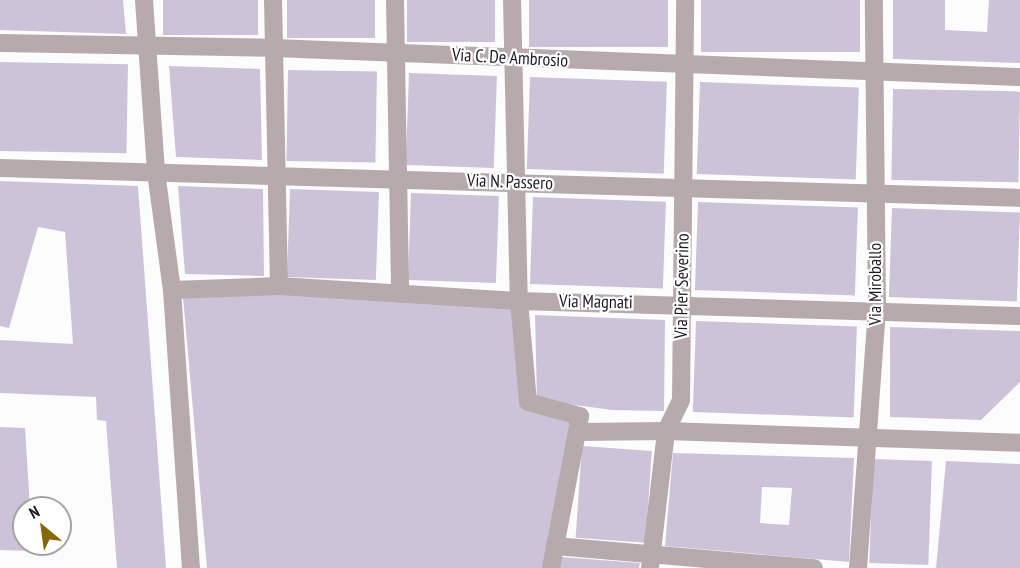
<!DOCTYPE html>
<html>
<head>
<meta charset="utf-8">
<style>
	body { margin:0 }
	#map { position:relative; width:1020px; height:568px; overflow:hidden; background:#fcfcfc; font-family:"PT Sans Narrow",sans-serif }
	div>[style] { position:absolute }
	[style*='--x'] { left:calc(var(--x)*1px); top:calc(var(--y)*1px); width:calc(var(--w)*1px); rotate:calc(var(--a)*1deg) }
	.building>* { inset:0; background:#cdc3d8; transform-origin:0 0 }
	.minor>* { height:18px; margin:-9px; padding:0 9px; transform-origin:9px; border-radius:9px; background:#b6aaac }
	span { translate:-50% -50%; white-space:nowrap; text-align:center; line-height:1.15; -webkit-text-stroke:4.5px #fff; paint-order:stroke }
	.street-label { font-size:18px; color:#1e1b24 }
	.north { position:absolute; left:12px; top:496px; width:60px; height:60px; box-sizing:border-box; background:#fff; border:2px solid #a5a4a7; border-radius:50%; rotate:331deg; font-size:16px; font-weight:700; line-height:24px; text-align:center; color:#1e1b24 }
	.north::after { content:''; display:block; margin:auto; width:21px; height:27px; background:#856801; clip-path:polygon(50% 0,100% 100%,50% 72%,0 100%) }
</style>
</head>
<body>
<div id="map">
	<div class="building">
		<div style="clip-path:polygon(0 0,123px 0,126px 34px,0 30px)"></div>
		<div style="left:163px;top:0;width:95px;height:35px"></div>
		<div style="left:287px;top:0;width:88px;height:38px"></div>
		<div style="left:407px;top:0;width:88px;height:42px"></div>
		<div style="left:529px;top:0;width:139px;height:47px"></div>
		<div style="left:701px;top:0;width:159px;height:52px"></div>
		<div style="clip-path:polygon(893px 0,945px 0,945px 30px,987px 32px,989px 0,1020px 0,1020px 63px,893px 59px)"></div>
		<div style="left:0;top:62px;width:128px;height:89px;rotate:1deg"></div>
		<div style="clip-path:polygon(169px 66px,260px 69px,262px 160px,176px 157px)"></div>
		<div style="left:288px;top:70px;width:89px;height:91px;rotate:1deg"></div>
		<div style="left:409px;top:73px;width:88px;height:92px;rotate:2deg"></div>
		<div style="left:530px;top:77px;width:137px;height:92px;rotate:2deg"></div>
		<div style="left:700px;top:82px;width:159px;height:92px;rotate:2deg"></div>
		<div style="left:893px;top:89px;width:127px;height:91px;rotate:1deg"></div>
		<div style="clip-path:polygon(0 181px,138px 186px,166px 568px,117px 568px,106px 421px,97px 420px,96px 397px,0 393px,0 340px,73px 344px,65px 232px,38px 227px,9px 328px,0 326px)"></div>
		<div style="clip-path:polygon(178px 186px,263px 189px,264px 276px,185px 274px)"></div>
		<div style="left:290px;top:189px;width:89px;height:88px;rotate:2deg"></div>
		<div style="left:411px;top:193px;width:88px;height:87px;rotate:2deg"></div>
		<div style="left:533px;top:197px;width:133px;height:87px;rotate:2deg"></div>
		<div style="left:698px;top:202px;width:160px;height:88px;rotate:2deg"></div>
		<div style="left:892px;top:208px;width:128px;height:89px;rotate:2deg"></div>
		<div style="clip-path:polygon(277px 294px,511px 307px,520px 401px,573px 416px,543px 568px,207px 568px,183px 297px)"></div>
		<div style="clip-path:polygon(535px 315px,665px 320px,664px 411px,612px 410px,537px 400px)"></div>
		<div style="left:696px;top:321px;width:161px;height:91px;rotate:2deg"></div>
		<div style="clip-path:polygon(890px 327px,1020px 331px,1020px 382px,981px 420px,890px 417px)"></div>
		<div style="clip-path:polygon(0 427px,25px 428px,30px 508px,24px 508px,24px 544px,32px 544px,33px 551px,0 550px)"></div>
		<div style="left:582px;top:446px;width:70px;height:92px;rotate:4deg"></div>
		<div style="clip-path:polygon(evenodd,673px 453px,854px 458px,849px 562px,665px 546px,673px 453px,762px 487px,792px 488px,789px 525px,760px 523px,762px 487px)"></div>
		<div style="left:873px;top:459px;width:59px;height:104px;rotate:2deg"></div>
		<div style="clip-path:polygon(946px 461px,1020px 464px,1020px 568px,936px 568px)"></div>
		<div style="clip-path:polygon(561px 557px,640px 563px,639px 568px,559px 568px)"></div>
	</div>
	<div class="minor">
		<div style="--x:144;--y:0;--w:172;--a:86"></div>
		<div style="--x:156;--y:172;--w:119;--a:82.3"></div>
		<div style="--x:172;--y:290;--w:279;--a:86.1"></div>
		<div style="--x:273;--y:0;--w:286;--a:88.8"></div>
		<div style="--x:395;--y:0;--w:294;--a:89"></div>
		<div style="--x:512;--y:0;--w:301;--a:88.7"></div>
		<div style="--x:519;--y:301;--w:101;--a:84.9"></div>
		<div style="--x:528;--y:402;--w:54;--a:15.1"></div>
		<div style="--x:580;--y:416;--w:155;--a:100.8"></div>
		<div style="--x:0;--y:43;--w:274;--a:1"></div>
		<div style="--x:274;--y:48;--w:747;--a:2.23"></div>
		<div style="--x:0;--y:168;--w:1020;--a:1.68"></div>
		<div style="--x:172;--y:290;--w:107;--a:-2.1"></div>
		<div style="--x:279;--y:286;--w:240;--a:3.6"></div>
		<div style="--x:519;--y:301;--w:501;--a:1.71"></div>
		<div style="--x:578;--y:432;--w:88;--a:-0.7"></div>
		<div style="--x:666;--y:431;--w:354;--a:1.9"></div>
		<div style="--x:555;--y:546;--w:260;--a:4.9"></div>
		<div style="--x:650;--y:568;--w:138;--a:-83.3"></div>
		<div style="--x:666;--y:431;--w:34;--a:-64"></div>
		<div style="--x:681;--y:400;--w:400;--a:-89.4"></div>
		<div style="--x:858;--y:568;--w:259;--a:-85.8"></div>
		<div style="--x:877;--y:310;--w:310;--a:-90.6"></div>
	</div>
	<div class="street-label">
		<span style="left:510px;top:58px;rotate:3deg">Via C. De Ambrosio</span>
		<span style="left:510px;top:182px;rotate:2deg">Via N. Passero</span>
		<span style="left:875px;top:284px;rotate:-90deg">Via Miroballo</span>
		<span style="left:682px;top:286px;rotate:-89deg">Via Pier Severino</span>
		<span style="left:596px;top:302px;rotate:1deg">Via Magnati</span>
	</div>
	<div class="north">N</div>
</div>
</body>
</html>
